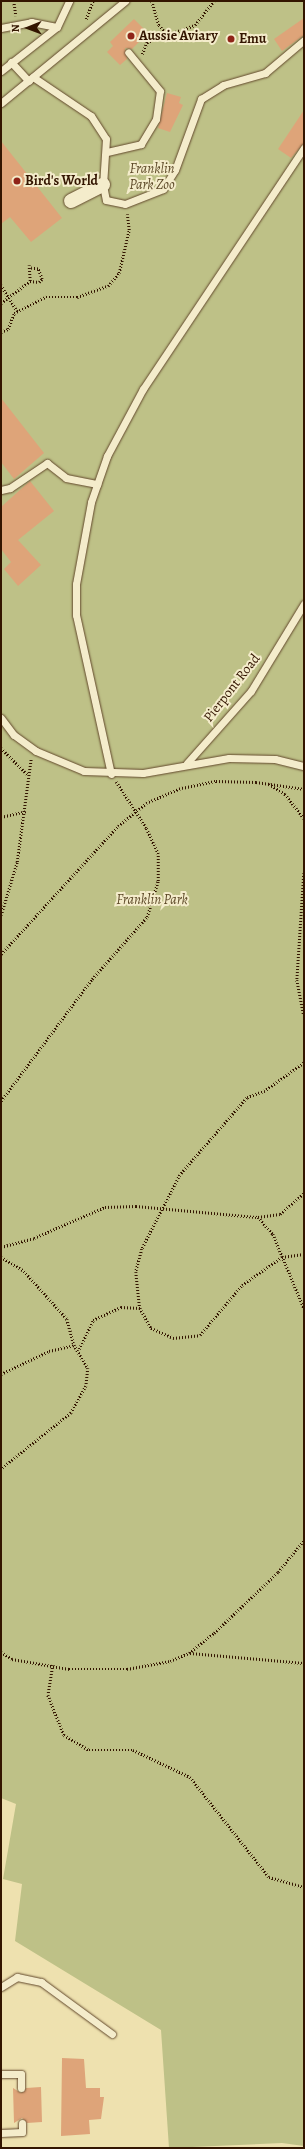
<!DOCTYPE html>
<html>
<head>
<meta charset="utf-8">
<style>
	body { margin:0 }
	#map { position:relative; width:305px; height:2149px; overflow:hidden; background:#eee1af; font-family:Alegreya,serif }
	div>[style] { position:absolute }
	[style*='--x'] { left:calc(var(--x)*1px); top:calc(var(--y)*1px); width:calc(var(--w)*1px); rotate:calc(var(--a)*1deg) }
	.green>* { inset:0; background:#bec187 }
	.building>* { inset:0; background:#dea479 }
	.path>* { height:2.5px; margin-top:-1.25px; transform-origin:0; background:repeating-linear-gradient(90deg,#331500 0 1px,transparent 0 3px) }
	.roads { filter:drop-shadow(0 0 1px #62482c) drop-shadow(0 0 1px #62482c) }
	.lane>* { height:7px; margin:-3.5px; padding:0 3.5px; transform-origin:3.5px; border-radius:3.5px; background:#f4eccb }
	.street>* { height:14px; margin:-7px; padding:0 7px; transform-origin:7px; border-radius:7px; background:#f4eccb }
	.path-bridge>* { height:2.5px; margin-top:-1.25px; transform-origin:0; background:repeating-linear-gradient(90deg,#331500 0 1px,transparent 0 3px) }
	.dots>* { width:11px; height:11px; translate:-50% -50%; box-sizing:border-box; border:2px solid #f4eccb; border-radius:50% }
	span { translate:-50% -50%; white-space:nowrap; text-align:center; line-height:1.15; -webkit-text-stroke:4px #f4eccb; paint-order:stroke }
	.poi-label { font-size:14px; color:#331500; font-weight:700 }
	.left { translate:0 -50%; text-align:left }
	.park-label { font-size:14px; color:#5d4928; font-style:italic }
	.street-label { font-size:14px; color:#331500 }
	.frame { position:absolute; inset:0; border:2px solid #331500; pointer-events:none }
	.north { position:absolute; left:8px; top:8px; width:40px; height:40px; -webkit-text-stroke:3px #f4eccb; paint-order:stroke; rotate:269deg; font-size:11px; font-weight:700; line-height:16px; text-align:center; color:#331500 }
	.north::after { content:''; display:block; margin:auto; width:14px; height:18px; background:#331500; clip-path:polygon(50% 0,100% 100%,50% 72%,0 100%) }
</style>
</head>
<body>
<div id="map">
	<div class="green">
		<div style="clip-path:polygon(1px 1px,304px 1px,304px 2146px,282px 2143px,169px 2148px,161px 2030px,15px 1941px,22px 1884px,3px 1879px,16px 1804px,1px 1798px)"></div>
	</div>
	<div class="building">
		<div style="clip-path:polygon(304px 18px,304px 35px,282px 51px,274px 39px)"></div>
		<div style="clip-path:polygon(134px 19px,148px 33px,132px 49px,125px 48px,127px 59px,120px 65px,107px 52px,113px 46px,110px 42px)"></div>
		<div style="clip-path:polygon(167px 93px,181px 97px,179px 103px,183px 105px,170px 132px,158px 128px)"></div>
		<div style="clip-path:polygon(304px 110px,304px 143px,291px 158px,278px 149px)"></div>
		<div style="clip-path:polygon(1px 141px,62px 218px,31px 242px,10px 217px,1px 224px)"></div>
		<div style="clip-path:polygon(1px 398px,44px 453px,14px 479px,1px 462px)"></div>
		<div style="clip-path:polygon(30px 481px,54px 511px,18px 540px,41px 565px,18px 586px,4px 569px,11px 562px,1px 549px,1px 507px)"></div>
		<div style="clip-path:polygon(62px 2058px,84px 2059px,86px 2088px,100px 2088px,100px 2097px,104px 2097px,101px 2119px,89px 2120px,90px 2134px,61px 2136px)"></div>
		<div style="clip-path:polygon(41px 2087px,42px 2122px,27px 2123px,22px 2118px,14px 2123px,13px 2088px,21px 2093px,26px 2088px)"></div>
	</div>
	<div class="path">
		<div style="--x:14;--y:1;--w:15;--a:82"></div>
		<div style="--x:152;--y:1;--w:25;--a:74"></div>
		<div style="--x:159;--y:25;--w:11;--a:49"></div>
		<div style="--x:86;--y:19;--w:19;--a:-69"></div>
		<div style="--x:142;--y:54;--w:13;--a:-67"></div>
		<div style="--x:147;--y:42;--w:51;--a:-19.5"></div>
		<div style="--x:195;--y:25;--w:31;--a:-52"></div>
		<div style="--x:30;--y:281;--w:9;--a:6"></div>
		<div style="--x:39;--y:282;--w:4;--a:-45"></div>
		<div style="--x:42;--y:279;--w:11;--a:-112"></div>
		<div style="--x:38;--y:269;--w:7;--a:-172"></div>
		<div style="--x:1;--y:285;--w:31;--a:58"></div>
		<div style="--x:1;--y:332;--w:8;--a:-23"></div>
		<div style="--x:8;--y:329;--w:17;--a:-69"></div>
		<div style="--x:14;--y:313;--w:36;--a:-27"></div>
		<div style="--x:46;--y:297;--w:31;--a:0"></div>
		<div style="--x:77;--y:297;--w:33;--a:-20"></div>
		<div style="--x:108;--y:286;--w:17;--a:-50"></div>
		<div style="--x:119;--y:273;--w:44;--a:-76.9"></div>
		<div style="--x:129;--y:230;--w:16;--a:-97"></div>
		<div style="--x:1;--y:748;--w:38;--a:45"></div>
		<div style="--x:269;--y:784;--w:19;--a:32"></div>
		<div style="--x:285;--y:794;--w:31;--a:52"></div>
		<div style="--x:1;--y:817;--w:26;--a:-13"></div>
		<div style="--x:304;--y:873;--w:107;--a:93.7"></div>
		<div style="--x:297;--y:980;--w:36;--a:79"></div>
		<div style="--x:1;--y:915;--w:55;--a:-73.2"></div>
		<div style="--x:17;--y:862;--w:104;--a:-82.3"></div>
		<div style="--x:1;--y:954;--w:173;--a:-47.6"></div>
		<div style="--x:118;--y:826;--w:36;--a:-39"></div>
		<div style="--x:146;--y:803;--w:39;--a:-23"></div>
		<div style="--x:182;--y:788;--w:35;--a:-12"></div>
		<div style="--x:216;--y:781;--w:40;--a:1.4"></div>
		<div style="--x:256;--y:782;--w:49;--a:8.3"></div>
		<div style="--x:304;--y:1063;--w:48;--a:144.3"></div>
		<div style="--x:265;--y:1091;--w:19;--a:159"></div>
		<div style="--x:247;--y:1098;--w:102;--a:131"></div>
		<div style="--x:180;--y:1175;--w:83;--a:117.2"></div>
		<div style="--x:142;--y:1249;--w:24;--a:105"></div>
		<div style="--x:136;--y:1272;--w:36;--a:84"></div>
		<div style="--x:140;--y:1308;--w:23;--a:61"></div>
		<div style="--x:151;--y:1328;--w:24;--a:24"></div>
		<div style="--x:173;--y:1338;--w:27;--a:-6"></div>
		<div style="--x:200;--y:1335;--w:65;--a:-50"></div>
		<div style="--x:242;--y:1285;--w:49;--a:-35"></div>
		<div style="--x:282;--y:1257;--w:22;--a:-8"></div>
		<div style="--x:1;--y:1101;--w:152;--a:-53.3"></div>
		<div style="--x:92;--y:979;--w:83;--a:-48.4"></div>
		<div style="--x:147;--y:917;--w:38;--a:-73"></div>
		<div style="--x:158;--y:881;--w:27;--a:-90"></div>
		<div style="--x:158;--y:854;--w:29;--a:-115"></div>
		<div style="--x:146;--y:828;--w:55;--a:-123.1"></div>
		<div style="--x:258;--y:1217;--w:22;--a:-8"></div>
		<div style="--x:280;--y:1214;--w:32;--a:-41"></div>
		<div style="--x:1;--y:1247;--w:34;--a:-15"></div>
		<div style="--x:34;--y:1238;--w:77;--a:-23.6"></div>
		<div style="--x:105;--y:1207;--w:31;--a:-2"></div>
		<div style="--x:136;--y:1206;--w:122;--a:5.2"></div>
		<div style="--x:258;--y:1217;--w:23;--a:49"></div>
		<div style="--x:273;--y:1234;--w:80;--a:67.3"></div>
		<div style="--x:1;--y:1257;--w:27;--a:31"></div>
		<div style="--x:24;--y:1271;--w:64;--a:48.1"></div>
		<div style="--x:67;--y:1319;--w:27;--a:75"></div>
		<div style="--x:74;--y:1345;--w:27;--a:59"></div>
		<div style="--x:88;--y:1368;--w:18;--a:96"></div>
		<div style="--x:86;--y:1386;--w:31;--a:119"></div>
		<div style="--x:71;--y:1413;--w:90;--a:141.3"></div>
		<div style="--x:79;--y:1349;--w:32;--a:-64"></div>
		<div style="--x:93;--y:1320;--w:31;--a:-25"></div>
		<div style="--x:121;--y:1307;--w:19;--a:3"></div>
		<div style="--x:1;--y:1374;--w:53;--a:-25.6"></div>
		<div style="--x:49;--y:1351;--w:26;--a:-13"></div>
		<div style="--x:1;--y:1652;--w:13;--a:32"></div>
		<div style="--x:12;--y:1659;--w:58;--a:10"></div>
		<div style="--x:69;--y:1669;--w:58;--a:0"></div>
		<div style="--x:127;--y:1669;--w:44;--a:-10.5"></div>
		<div style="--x:170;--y:1661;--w:21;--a:-23"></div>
		<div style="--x:189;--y:1653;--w:32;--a:-39"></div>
		<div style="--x:214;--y:1633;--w:88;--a:-43.6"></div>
		<div style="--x:278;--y:1572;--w:41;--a:-50.9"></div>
		<div style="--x:190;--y:1653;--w:114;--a:5"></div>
		<div style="--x:53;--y:1665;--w:30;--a:99"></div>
		<div style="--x:48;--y:1695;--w:43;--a:68.2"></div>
		<div style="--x:64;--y:1735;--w:29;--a:31"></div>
		<div style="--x:89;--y:1750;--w:44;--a:0"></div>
		<div style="--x:133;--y:1750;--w:63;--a:25.3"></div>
		<div style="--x:190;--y:1777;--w:127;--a:51.7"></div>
		<div style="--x:269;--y:1877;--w:36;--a:16"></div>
	</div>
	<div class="roads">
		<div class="lane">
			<div style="--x:1;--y:28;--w:31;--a:-11"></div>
			<div style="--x:31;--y:22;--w:26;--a:11"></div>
			<div style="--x:57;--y:27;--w:29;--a:-65"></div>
			<div style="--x:11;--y:62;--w:26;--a:47"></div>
			<div style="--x:1;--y:71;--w:71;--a:-38.2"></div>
			<div style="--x:33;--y:77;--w:70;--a:33.9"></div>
			<div style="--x:91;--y:116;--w:27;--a:57"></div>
			<div style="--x:106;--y:139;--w:46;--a:93.7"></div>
			<div style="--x:103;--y:185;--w:15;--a:79"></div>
			<div style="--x:106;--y:200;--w:19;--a:12"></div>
			<div style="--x:125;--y:204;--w:41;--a:-21.5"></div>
			<div style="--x:163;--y:189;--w:22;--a:-58"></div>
			<div style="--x:175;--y:170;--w:76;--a:-69.9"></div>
			<div style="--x:201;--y:99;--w:26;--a:-32"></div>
			<div style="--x:223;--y:85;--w:44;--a:-15.9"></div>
			<div style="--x:265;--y:73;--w:51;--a:-40.2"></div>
			<div style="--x:1;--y:103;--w:161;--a:-39.4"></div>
			<div style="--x:107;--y:152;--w:35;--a:-13"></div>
			<div style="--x:141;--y:144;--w:29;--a:-59"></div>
			<div style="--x:156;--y:119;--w:28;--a:-82"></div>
			<div style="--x:160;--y:91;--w:50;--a:-129.4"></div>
			<div style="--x:1;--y:490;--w:9;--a:-13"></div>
			<div style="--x:10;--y:488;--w:45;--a:-34"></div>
			<div style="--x:47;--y:463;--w:24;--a:38"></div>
			<div style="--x:66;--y:478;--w:32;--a:11"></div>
			<div style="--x:1;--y:718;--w:21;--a:53"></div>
			<div style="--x:14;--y:735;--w:27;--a:36"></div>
			<div style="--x:36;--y:751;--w:52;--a:22.6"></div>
			<div style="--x:84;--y:771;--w:59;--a:1.9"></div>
			<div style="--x:143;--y:773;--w:87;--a:-9.9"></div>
			<div style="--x:229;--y:758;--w:46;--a:1.2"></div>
			<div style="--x:275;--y:759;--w:30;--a:14"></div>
			<div style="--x:187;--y:763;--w:96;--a:-48.4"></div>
			<div style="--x:251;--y:691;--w:102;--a:-58.7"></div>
			<div style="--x:111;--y:774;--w:163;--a:-102.4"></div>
			<div style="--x:76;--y:615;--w:31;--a:-90"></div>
			<div style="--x:76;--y:584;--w:83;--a:-79.6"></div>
			<div style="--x:91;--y:502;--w:49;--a:-70.8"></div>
			<div style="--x:107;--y:456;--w:76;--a:-61.8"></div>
			<div style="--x:143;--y:389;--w:290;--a:-56.3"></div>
			<div style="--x:1;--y:1987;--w:19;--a:-32"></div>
			<div style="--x:17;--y:1977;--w:25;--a:12"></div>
			<div style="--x:41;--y:1982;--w:88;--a:36.2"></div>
			<div style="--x:1;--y:2074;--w:20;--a:0"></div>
			<div style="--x:21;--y:2074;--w:14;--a:90"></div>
			<div style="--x:1;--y:2133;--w:21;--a:-3"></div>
			<div style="--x:22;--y:2132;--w:9;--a:-90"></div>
		</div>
		<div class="street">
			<div style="--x:71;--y:201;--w:36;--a:-27"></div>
		</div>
	</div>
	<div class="path-bridge">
		<div style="--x:1;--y:303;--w:36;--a:-37"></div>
		<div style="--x:30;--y:281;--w:16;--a:-94"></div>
	</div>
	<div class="dots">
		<div style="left:131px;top:36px;background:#8f2418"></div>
		<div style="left:231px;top:39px;background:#8f2418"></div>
		<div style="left:17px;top:181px;background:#8f2418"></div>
	</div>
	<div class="poi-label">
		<span class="left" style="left:139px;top:36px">Aussie Aviary</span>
		<span class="left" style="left:239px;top:39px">Emu</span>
		<span class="left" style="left:25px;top:181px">Bird's World</span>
	</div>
	<div class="park-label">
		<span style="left:152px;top:177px">Franklin<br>Park Zoo</span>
		<span style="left:152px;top:900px">Franklin Park</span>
	</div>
	<div class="street-label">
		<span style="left:232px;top:688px;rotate:-52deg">Pierpont Road</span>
	</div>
	<div class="frame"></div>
	<div class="north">N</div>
</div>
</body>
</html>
